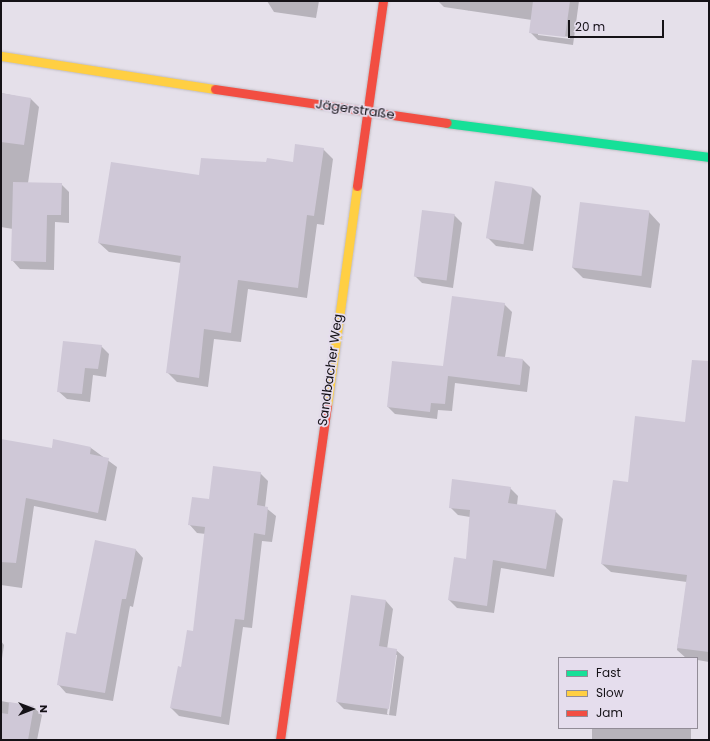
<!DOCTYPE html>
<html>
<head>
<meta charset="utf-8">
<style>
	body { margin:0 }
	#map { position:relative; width:710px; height:741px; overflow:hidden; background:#e5e0ea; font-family:Poppins,sans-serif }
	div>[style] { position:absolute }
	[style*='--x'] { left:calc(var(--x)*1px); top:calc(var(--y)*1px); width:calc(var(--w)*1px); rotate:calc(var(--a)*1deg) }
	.shadow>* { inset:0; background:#0003; transform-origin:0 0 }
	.building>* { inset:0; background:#cfc8d7; transform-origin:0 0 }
	.roads { filter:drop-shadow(0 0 1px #c0bcc3) drop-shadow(0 0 1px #c0bcc3) }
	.fast>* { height:9px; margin:-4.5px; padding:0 4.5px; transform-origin:4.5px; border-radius:4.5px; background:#16e098 }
	.slow>* { height:9px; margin:-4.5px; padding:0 4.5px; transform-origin:4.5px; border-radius:4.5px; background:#ffcf43 }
	.jam>* { height:9px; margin:-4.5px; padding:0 4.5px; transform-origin:4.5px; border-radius:4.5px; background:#f24e42 }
	span { translate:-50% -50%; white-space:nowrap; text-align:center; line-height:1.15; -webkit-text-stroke:3.5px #e5dded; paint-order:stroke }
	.street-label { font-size:13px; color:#151217 }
	.frame { position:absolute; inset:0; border:2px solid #151217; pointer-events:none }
	.legend { position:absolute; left:558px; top:657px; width:140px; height:72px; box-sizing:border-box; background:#e5dded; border:1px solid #928c97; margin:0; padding:5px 7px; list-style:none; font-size:12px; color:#151217 }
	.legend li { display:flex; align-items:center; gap:8px; height:20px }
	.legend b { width:20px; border:1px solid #928c97 }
	.north { position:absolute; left:12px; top:689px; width:40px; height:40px; -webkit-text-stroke:3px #e5dded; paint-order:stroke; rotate:90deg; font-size:11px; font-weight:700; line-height:16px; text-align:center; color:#151217 }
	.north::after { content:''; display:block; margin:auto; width:14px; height:18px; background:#151217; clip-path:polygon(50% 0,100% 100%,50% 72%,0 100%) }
	.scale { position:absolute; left:568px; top:20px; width:96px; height:18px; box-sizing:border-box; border:2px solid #151217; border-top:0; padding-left:5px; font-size:12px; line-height:14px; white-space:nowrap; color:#151217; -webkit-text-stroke:3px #e5dded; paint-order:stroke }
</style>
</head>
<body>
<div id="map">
	<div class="shadow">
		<div style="clip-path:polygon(267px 1px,319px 1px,316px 18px,274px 12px)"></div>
		<div style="clip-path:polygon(evenodd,438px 1px,579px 1px,573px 45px,538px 40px,530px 32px,532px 20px,444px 7px,438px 1px,538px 33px,570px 37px,570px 39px,538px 35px,538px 33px)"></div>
		<div style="clip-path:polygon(1px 93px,31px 99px,39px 107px,28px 183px,61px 184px,69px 192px,69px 223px,55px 222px,54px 270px,20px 269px,12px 260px,13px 229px,1px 227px)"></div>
		<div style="clip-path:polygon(323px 149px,333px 159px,324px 225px,317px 224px,307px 298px,248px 289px,241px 342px,214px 339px,208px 387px,177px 382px,167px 372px,181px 263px,109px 252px,99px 243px,200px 176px,267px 163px,294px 163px)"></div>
		<div style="clip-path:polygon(496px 183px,533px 188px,541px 196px,533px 251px,496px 246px,488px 238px)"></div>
		<div style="clip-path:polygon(649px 212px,660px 224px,651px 288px,583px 278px,572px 267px)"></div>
		<div style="clip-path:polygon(454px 215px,462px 223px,453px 288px,422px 283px,414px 275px)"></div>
		<div style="clip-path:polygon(504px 304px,512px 312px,505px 357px,523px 360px,530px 367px,527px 392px,455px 383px,452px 411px,438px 410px,437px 419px,395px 414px,388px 407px,444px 367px)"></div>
		<div style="clip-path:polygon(101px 346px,109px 354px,106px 377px,93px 375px,90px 402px,67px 399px,58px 391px)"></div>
		<div style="clip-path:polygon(709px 384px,709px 662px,686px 658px,677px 650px,687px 582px,611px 572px,602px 564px,629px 483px,686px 423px)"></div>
		<div style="clip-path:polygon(1px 440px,52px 449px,54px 441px,91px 448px,117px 467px,106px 521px,34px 506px,22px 588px,1px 585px)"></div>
		<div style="clip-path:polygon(260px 473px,268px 481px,265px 507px,276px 516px,272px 542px,262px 541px,252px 628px,243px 627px,229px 725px,179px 716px,171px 708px,194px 632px,206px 534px,197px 533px,189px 524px,210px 500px)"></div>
		<div style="clip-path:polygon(510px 488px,518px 496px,517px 505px,555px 511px,563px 519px,554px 577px,501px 568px,494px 613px,457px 608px,449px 600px,467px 560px,470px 517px,458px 515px,450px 507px)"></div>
		<div style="clip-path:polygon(135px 549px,143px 558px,133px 607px,130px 606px,113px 701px,66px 693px,58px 684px,77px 635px)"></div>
		<div style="clip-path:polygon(evenodd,352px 596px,386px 601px,393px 609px,387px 649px,396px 650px,404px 657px,396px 716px,344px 709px,337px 702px,352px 596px,395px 655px,397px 655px,389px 715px,387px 714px,395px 655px)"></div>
		<div style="clip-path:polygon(1px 641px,4px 645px,1px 665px)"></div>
		<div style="clip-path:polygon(1px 701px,33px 707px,42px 715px,37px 740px,1px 740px)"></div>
		<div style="left:592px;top:728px;width:99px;height:12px"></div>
	</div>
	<div class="building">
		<div style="clip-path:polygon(533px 1px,570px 1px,565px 37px,529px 33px)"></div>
		<div style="clip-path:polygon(1px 93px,31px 98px,24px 145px,1px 142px)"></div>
		<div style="clip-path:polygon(295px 144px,324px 148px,314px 216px,307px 215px,298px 288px,238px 280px,231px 333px,204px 329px,199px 378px,166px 373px,181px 256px,98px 243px,111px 162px,199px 175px,201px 158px,266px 162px,267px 158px,293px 162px)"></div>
		<div style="left:495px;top:181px;width:38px;height:58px;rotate:9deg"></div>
		<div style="clip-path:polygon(13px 182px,62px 183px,61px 215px,47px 215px,46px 262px,11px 261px)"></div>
		<div style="left:580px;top:202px;width:70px;height:66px;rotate:7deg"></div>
		<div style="left:422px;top:210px;width:33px;height:67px;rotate:7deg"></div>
		<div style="clip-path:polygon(452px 296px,505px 303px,497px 356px,523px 359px,520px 385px,448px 376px,445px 404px,431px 403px,430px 412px,387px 407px,392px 361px,443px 366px)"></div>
		<div style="clip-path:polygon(63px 341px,102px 345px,98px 369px,85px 368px,82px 394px,57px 392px)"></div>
		<div style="clip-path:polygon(692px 360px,709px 361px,709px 652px,677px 648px,687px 575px,601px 564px,613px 480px,628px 482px,635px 416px,685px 422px)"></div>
		<div style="clip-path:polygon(1px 439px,52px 448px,53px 439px,91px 447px,90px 454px,109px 458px,98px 513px,26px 498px,16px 563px,1px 562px)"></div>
		<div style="clip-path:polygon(213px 466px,261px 472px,257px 505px,268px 507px,265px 535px,254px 533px,244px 620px,235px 619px,221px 717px,170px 708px,178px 666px,181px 667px,187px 630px,193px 631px,205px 527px,188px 525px,192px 497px,209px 499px)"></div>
		<div style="clip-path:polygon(452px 479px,511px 487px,508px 503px,556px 510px,546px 569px,493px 560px,487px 606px,448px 600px,454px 557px,466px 559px,470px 510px,449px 508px)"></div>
		<div style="clip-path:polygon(95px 540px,136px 549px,126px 599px,122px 599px,105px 693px,57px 685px,66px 632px,76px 634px)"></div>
		<div style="clip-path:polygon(351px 595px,386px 600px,379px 646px,397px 649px,389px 709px,336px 702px)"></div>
		<div style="clip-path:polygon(9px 702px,34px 706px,28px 740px,1px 740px,1px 713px,8px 714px)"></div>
	</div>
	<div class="roads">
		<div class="fast">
			<div style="--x:447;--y:123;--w:264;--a:7.4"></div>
		</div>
		<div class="slow">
			<div style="--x:1;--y:56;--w:217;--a:8.8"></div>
			<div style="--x:327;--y:406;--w:222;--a:-82.2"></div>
		</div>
		<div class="jam">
			<div style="--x:215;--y:89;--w:234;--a:8.3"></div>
			<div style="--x:357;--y:186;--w:187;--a:-82"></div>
			<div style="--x:280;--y:740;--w:337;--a:-82"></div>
		</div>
	</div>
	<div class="street-label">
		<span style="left:355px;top:110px;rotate:8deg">Jägerstraße</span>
		<span style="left:331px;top:370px;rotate:-82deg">Sandbacher Weg</span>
	</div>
	<div class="frame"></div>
	<ul class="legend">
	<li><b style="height:5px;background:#16e098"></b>Fast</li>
	<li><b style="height:5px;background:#ffcf43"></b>Slow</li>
	<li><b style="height:5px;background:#f24e42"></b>Jam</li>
	</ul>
	<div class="north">N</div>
	<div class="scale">20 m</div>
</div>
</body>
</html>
